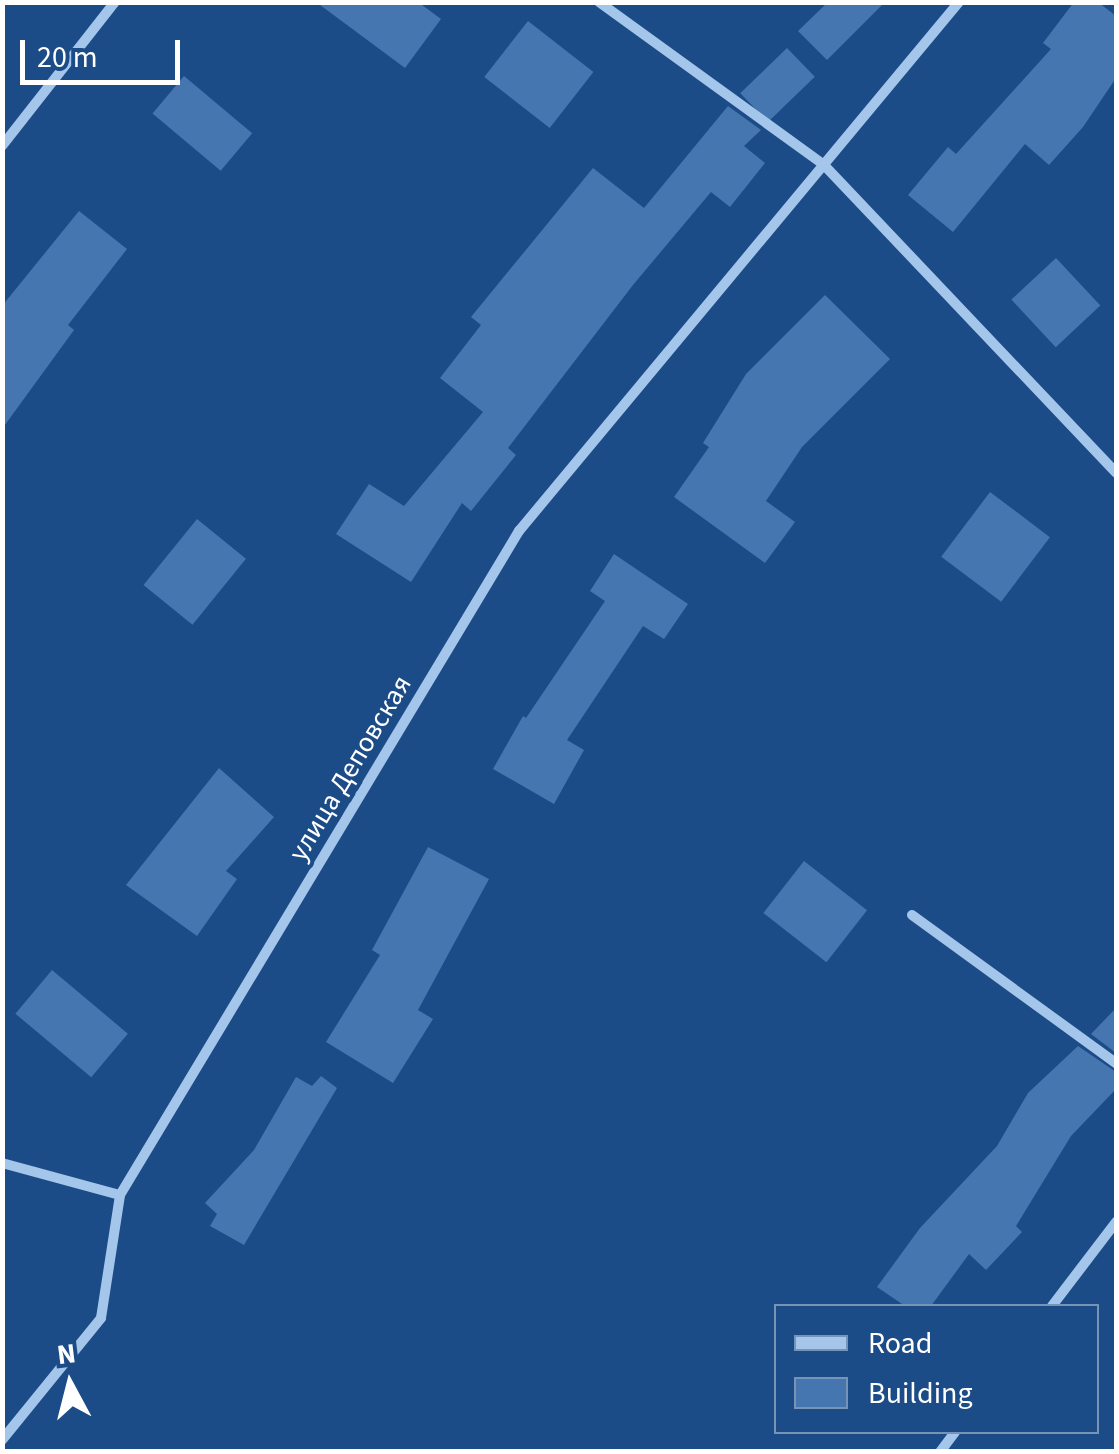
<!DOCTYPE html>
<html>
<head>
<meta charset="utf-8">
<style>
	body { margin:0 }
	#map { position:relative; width:1119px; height:1454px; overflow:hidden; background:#1c4c87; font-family:"Source Sans 3",sans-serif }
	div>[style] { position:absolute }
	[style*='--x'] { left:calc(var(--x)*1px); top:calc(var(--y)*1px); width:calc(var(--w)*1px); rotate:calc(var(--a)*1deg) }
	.building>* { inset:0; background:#4576b0; transform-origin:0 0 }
	.street>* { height:10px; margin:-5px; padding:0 5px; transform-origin:5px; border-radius:5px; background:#a5c6eb }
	span { translate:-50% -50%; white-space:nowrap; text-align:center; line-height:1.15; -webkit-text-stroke:8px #1c4c87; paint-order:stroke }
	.street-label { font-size:28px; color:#fff }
	.frame { position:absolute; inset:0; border:5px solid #fff; pointer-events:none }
	.legend { position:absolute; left:774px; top:1304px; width:325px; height:130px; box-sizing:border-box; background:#1c4c87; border:2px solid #7794b7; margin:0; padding:12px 18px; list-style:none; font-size:30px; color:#fff }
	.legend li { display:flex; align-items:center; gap:20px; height:50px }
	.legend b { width:50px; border:2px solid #7794b7 }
	.north { position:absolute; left:20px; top:1334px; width:100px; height:100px; -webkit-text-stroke:8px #1c4c87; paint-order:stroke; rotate:353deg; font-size:28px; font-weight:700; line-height:40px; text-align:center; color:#fff }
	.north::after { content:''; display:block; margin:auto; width:35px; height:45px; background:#fff; clip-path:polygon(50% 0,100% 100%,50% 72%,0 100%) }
	.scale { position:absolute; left:20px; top:40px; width:160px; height:45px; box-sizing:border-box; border:5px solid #fff; border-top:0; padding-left:12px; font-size:30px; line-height:35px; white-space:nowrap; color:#fff; -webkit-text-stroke:8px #1c4c87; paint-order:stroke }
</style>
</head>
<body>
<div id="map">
	<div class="building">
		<div style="clip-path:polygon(316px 2px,418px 2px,441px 19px,405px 68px)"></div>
		<div style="clip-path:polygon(828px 2px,885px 2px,827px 60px,798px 31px)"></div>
		<div style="clip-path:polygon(1074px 2px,1098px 2px,1116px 16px,1116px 78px,1083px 127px,1049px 165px,1025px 144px,953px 232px,908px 195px,948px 147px,956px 154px,1051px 49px,1043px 43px)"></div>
		<div style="left:528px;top:21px;width:83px;height:71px;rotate:38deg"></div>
		<div style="left:787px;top:48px;width:40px;height:65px;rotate:46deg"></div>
		<div style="left:184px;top:76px;width:89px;height:49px;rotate:40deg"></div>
		<div style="clip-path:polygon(728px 106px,761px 130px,744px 146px,765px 163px,730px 207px,711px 192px,633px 285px,508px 448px,516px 455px,471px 511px,462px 503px,411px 582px,336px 534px,369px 484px,404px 506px,483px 412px,440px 378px,481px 325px,471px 317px,593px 168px,644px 208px)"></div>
		<div style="clip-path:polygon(79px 211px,127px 249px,68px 325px,74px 330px,2px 429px,2px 306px)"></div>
		<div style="left:1056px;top:258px;width:65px;height:61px;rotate:47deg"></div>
		<div style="clip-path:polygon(825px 295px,890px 359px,802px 447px,766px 501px,795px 522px,765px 563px,674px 497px,709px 447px,703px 443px,746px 374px)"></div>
		<div style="left:990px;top:492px;width:75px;height:81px;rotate:37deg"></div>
		<div style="left:197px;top:519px;width:63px;height:85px;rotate:39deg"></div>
		<div style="clip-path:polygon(614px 554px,688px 604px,664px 639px,643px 626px,567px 740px,584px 750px,554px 804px,493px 769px,523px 716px,526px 718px,605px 601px,590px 591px)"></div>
		<div style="clip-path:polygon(219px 768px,274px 817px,226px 871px,237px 879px,197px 936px,126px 885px)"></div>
		<div style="clip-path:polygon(428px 847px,489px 879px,418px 1010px,433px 1019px,393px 1083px,326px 1042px,380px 955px,372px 950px)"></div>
		<div style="left:804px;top:861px;width:80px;height:66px;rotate:38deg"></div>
		<div style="left:52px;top:970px;width:99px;height:57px;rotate:40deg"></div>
		<div style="clip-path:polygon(1116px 1008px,1116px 1053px,1091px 1034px)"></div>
		<div style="clip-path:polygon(1078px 1046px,1116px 1072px,1116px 1089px,1071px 1136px,1016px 1226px,1022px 1232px,986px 1270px,969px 1254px,931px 1306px,905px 1306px,877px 1287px,920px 1228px,997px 1146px,1028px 1093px)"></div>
		<div style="clip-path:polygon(321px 1076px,337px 1088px,244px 1245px,210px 1226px,217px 1214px,205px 1203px,254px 1150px,296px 1077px,312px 1086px)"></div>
	</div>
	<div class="street">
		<div style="--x:599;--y:2;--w:278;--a:35.9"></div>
		<div style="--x:824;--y:165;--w:424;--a:46.5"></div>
		<div style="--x:2;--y:146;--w:183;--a:-51.9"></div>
		<div style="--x:912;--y:915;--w:252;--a:36"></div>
		<div style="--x:2;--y:1163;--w:122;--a:15.2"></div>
		<div style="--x:1052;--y:1306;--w:106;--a:-52.7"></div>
		<div style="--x:2;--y:1440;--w:157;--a:-50.9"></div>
		<div style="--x:101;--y:1318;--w:124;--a:-81.2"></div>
		<div style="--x:120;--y:1195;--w:775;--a:-59"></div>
		<div style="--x:519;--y:531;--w:688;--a:-50.25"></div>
		<div style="--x:940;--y:1452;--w:25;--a:-53"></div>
	</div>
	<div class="street-label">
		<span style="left:350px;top:768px;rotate:-59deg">улица Деповская</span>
	</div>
	<div class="frame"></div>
	<ul class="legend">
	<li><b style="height:12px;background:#a5c6eb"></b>Road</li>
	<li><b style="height:28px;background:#4576b0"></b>Building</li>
	</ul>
	<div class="north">N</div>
	<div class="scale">20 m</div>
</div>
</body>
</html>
